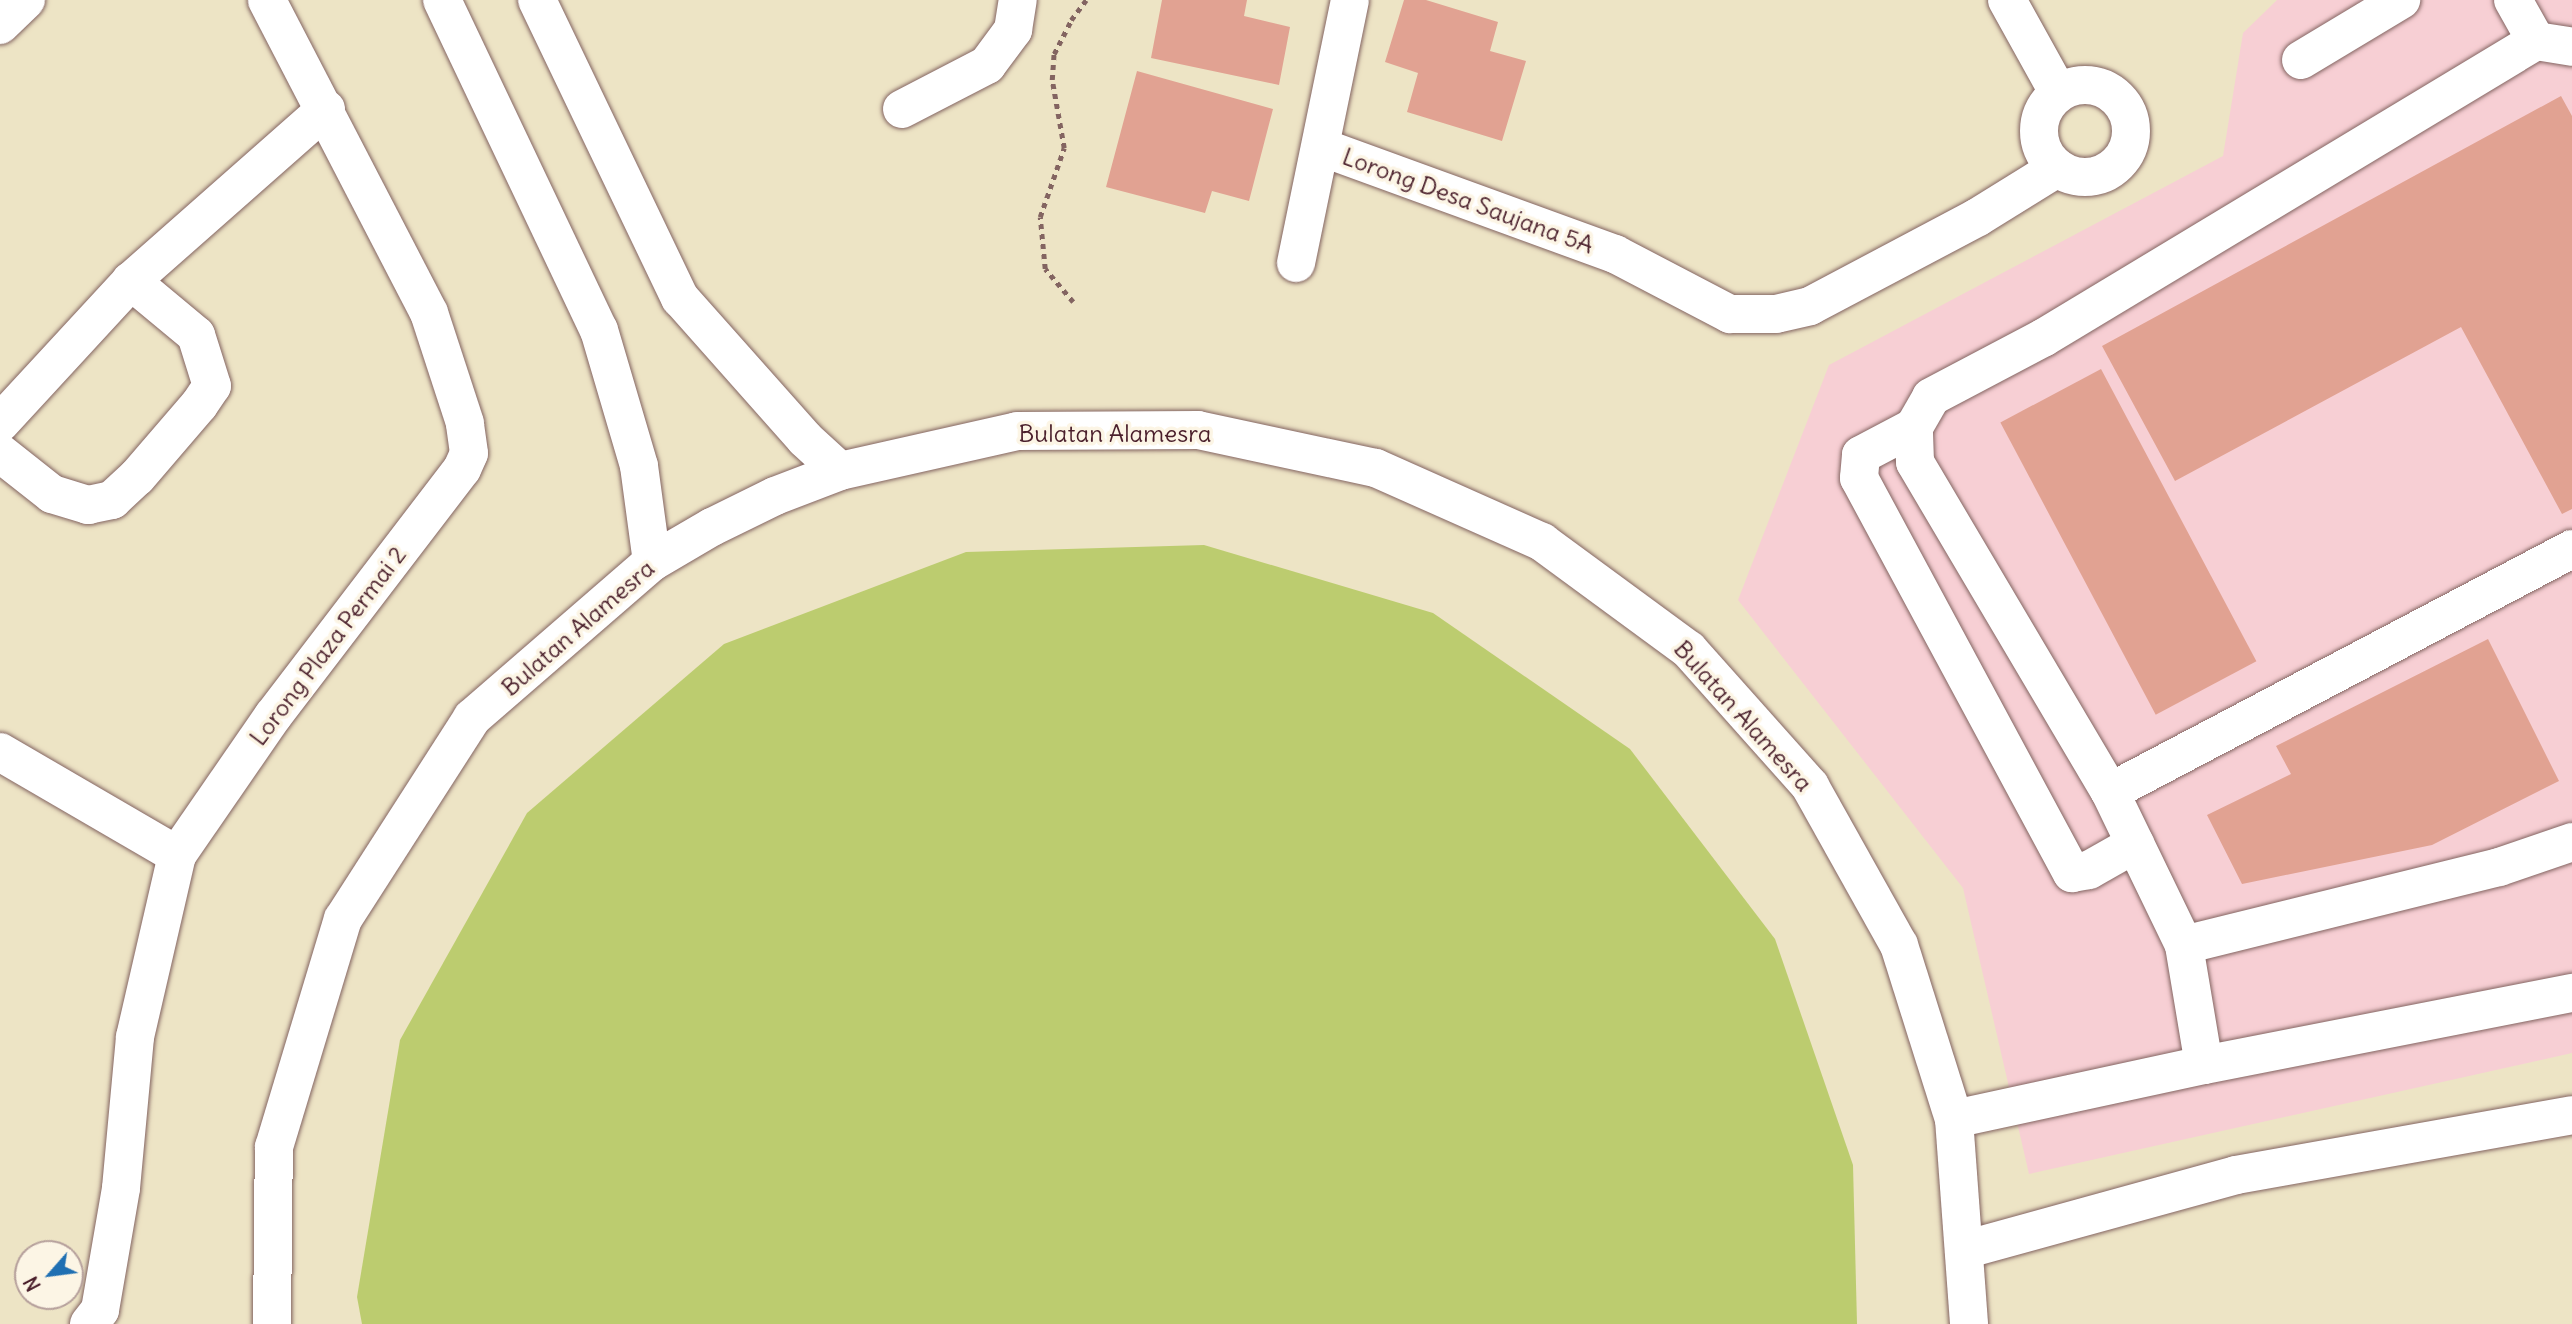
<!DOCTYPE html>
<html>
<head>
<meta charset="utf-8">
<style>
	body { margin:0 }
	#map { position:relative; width:2572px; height:1324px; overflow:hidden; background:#ede4c5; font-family:Delius,sans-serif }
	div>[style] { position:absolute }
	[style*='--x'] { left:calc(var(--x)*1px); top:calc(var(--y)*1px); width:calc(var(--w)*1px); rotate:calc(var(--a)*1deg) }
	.built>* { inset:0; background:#f7cfd4 }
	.green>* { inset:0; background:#bccc6f }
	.building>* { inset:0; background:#e1a292; transform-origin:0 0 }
	.path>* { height:4.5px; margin-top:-2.25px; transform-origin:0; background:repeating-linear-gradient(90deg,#836461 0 5px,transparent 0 10px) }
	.roads { filter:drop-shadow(0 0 2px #836461) drop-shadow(0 0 2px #836461) }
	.minor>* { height:38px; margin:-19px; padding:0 19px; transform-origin:19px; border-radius:19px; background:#fff }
	.minor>.ring { margin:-19px; padding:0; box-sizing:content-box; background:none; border:38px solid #fff; border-radius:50% }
	span { translate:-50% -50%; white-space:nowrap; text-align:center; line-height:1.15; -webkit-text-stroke:7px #fcf5e5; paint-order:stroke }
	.street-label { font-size:24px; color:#4a1f2b }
	.north { position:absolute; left:14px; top:1240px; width:70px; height:70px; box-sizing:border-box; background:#fcf5e5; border:2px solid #b59f9b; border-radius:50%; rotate:242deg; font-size:19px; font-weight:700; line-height:28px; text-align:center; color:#4a1f2b }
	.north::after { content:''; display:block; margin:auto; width:24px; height:32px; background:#1f6fb2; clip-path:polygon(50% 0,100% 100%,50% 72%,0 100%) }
</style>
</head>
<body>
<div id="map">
	<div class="built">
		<div style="clip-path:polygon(2277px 0,2572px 0,2572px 1053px,2029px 1174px,1963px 888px,1738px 600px,1829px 365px,2223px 156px,2243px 33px)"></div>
	</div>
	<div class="green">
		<div style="clip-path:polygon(1204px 545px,1433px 613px,1630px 749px,1775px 939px,1853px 1165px,1857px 1324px,362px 1324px,357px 1297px,400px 1040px,527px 813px,724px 644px,966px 552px)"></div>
	</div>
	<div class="building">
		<div style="clip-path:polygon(1162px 0,1247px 0,1244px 16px,1290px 27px,1279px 85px,1151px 58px)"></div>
		<div style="clip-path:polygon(1404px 0,1426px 0,1498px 22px,1490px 51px,1526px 61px,1502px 141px,1407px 112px,1418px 73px,1385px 62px)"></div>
		<div style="clip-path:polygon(1137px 71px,1273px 109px,1249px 201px,1212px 191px,1205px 213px,1106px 187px)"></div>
		<div style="clip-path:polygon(2561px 96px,2572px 116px,2572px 509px,2562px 514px,2461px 327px,2175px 481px,2102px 346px)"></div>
		<div style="left:2101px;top:369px;width:331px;height:114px;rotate:62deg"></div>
		<div style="clip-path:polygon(2488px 639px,2559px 781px,2432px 845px,2242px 884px,2207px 815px,2291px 774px,2276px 746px)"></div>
	</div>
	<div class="path">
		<div style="--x:1073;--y:302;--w:43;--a:-130.3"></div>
		<div style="--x:1045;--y:269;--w:52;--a:-95.5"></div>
		<div style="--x:1040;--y:217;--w:73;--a:-70.8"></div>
		<div style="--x:1064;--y:148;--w:69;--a:-100"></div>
		<div style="--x:1052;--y:80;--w:26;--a:-86"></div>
		<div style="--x:1054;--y:54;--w:38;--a:-63"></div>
		<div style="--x:1071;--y:20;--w:25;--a:-53"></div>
	</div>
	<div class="roads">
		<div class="minor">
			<div style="--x:442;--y:0;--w:365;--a:64.6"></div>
			<div style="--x:599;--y:330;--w:142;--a:73.6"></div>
			<div style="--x:639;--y:466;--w:97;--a:82.3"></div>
			<div style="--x:537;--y:0;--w:331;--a:64.4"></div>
			<div style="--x:680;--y:298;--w:188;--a:48.4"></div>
			<div style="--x:805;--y:439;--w:47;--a:42.4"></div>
			<div style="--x:2007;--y:0;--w:105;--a:61"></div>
			<div style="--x:2513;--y:0;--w:47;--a:60.7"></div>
			<div style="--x:0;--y:25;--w:36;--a:-44"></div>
			<div style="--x:2301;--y:60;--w:117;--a:-31"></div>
			<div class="ring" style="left:2039px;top:85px;width:54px;height:54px"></div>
			<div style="--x:902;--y:109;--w:96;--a:-27.4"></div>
			<div style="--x:987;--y:65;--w:44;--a:-53.4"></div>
			<div style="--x:1013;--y:30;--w:30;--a:-81"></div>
			<div style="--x:1321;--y:147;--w:313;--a:20"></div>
			<div style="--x:1615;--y:254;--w:130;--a:27.6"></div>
			<div style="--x:1730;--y:314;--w:46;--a:0"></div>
			<div style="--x:1776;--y:314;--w:35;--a:-13"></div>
			<div style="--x:1810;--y:306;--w:190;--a:-27.9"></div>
			<div style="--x:1978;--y:217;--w:93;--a:-31.8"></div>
			<div style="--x:1296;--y:263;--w:268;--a:-78.4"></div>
			<div style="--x:0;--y:423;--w:193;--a:-47.3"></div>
			<div style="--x:131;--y:281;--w:260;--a:-41.4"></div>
			<div style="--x:1914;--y:427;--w:60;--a:152.2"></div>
			<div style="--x:1861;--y:455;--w:23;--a:95"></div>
			<div style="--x:1859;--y:478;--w:449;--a:61.7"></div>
			<div style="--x:2072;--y:873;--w:17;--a:-10"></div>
			<div style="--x:2089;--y:870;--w:53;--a:-29.5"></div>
			<div style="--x:0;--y:453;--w:66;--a:38.3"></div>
			<div style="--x:52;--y:494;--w:38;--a:17"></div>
			<div style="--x:88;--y:505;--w:25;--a:-12"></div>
			<div style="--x:112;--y:500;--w:34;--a:-43"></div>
			<div style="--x:137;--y:477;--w:95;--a:-49.3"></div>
			<div style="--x:199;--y:405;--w:23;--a:-56"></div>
			<div style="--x:212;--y:386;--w:53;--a:-107.4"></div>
			<div style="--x:196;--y:335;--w:85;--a:-140.3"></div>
			<div style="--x:0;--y:752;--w:205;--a:30.2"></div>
			<div style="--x:2110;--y:792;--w:522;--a:-27.74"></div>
			<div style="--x:2184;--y:945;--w:325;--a:-13.9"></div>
			<div style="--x:2499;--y:867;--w:77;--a:-18.9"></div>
			<div style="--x:2204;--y:1065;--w:122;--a:-99.5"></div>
			<div style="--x:2184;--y:945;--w:170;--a:-115.8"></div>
			<div style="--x:2110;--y:792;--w:383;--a:-120.6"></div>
			<div style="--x:1915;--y:462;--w:35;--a:-92"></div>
			<div style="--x:1914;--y:427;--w:34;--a:-60"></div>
			<div style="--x:1931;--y:397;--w:127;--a:-27.8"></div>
			<div style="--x:2043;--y:338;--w:576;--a:-31.07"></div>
			<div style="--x:2536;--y:41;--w:36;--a:9"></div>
			<div style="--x:1954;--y:1119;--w:256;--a:-12.2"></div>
			<div style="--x:2204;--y:1065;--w:375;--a:-11.1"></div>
			<div style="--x:1964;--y:1250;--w:282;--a:-15.4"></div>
			<div style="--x:2236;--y:1175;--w:341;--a:-10.1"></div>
			<div style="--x:89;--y:1324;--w:18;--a:-52"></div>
			<div style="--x:100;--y:1310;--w:124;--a:-80.2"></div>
			<div style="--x:121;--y:1188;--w:152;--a:-84.7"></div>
			<div style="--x:135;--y:1037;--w:187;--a:-77"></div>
			<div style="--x:177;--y:855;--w:169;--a:-55.4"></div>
			<div style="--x:273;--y:716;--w:311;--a:-52.6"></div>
			<div style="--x:462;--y:469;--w:17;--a:-66"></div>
			<div style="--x:469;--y:453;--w:30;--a:-98"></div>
			<div style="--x:465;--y:423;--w:116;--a:-108.1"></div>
			<div style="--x:429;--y:313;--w:352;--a:-117.4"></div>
			<div style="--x:272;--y:1324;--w:177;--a:-89.4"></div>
			<div style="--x:274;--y:1147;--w:238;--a:-73.2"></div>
			<div style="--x:343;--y:919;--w:239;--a:-57.3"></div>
			<div style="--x:472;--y:718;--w:238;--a:-40.9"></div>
			<div style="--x:652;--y:562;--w:69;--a:-30.3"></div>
			<div style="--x:712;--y:527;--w:70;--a:-26.2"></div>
			<div style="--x:775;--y:496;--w:70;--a:-21"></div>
			<div style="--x:840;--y:471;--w:181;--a:-12.7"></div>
			<div style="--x:1017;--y:431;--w:181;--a:-0.3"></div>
			<div style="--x:1198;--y:430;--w:182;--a:12.1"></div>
			<div style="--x:1376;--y:468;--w:182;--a:24"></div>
			<div style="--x:1542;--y:542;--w:182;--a:36.3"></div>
			<div style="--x:1689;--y:650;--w:182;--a:48.3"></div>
			<div style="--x:1810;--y:786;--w:182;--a:60.8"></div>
			<div style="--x:1899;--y:945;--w:182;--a:72.5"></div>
			<div style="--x:1954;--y:1119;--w:206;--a:85.8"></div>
		</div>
	</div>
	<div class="street-label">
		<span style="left:1468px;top:201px;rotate:20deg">Lorong Desa Saujana 5A</span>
		<span style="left:1115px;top:434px">Bulatan Alamesra</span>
		<span style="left:578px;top:628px;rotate:-41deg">Bulatan Alamesra</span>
		<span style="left:328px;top:646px;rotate:-53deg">Lorong Plaza Permai 2</span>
		<span style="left:1743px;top:716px;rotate:48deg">Bulatan Alamesra</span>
	</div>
	<div class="north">N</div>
</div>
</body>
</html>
